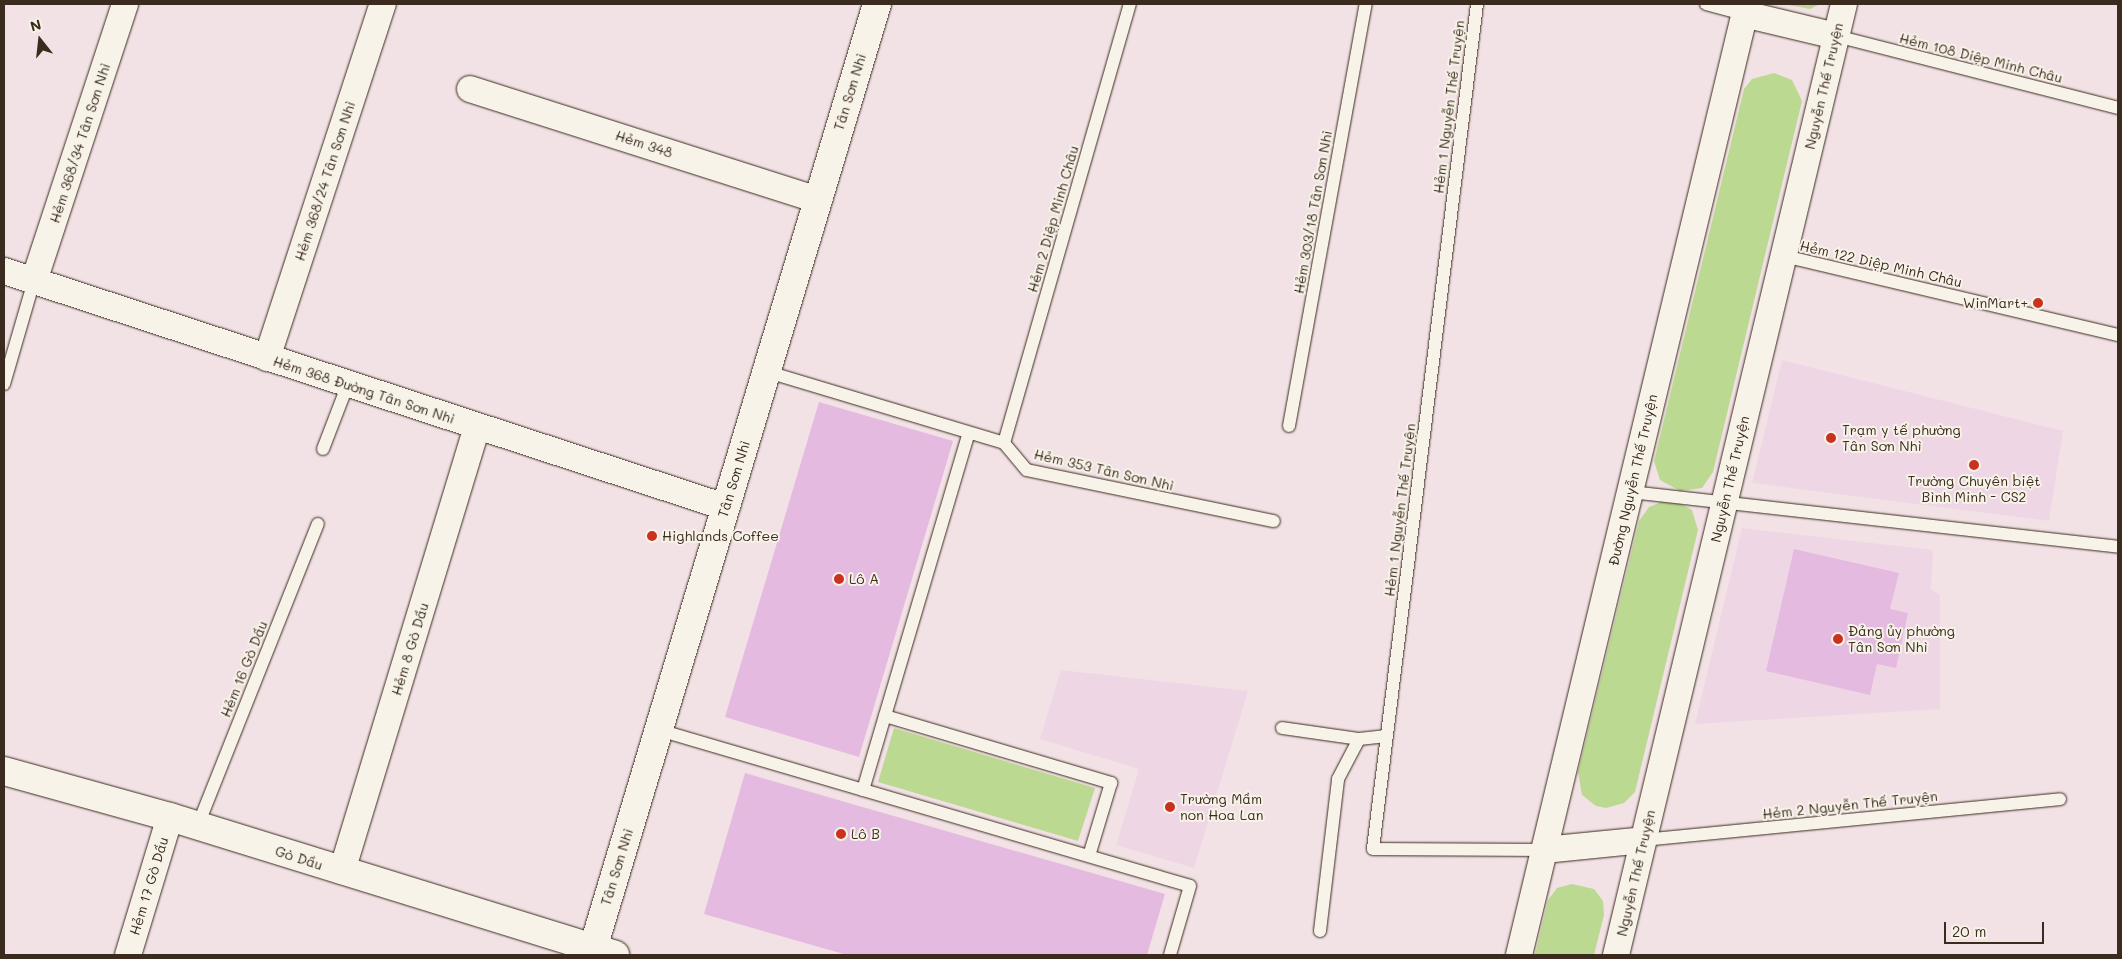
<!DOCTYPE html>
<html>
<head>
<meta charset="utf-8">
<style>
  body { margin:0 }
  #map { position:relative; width:2122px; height:959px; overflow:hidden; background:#f2e2e6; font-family:Mali,sans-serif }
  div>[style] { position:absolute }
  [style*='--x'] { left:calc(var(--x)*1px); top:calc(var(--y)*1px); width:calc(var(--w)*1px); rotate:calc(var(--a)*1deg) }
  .built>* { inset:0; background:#eed6e4 }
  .green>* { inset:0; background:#bcd991 }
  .building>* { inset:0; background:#e5bae0 }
  .roads { filter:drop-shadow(0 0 1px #3b2a1e) drop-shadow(0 0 1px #3b2a1e) }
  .lane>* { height:12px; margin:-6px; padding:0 6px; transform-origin:6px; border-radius:6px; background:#f7f3e8 }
  .street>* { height:26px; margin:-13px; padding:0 13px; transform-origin:13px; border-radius:13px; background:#f7f3e8 }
  .secondary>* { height:28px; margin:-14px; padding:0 14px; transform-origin:14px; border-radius:14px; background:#f7f3e8 }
  .dots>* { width:14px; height:14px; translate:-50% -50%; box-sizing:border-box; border:2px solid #f7f3e8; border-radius:50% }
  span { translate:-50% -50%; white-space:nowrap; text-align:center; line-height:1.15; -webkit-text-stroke:4px #f7f3e8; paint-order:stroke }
  .street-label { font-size:14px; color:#3b2a1e }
  .poi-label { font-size:14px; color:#3b2a1e }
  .right { translate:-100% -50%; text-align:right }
  .left { translate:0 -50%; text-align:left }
  .frame { position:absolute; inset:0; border:5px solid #3b2a1e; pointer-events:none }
  .north { position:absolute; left:15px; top:15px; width:50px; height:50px; -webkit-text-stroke:4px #f7f3e8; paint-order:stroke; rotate:344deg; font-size:14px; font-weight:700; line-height:20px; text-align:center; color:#3b2a1e }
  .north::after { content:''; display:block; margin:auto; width:18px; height:22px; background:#3b2a1e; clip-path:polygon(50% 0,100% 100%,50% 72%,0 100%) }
  .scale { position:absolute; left:1944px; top:922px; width:100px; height:22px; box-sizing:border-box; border:2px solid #3b2a1e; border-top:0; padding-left:6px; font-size:15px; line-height:18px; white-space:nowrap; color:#3b2a1e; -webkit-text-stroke:4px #f7f3e8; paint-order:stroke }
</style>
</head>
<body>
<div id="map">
  <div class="built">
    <i style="clip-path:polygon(1782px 360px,2063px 431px,2049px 521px,1752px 483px)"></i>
    <i style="clip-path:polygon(1742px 528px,1933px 550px,1931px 589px,1940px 595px,1940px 709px,1695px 724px)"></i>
    <i style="clip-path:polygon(1061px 670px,1248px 691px,1194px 868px,1116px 845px,1139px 769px,1040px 739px)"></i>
  </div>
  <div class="green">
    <i style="clip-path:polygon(1783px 4px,1820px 4px,1810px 9px)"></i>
    <i style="clip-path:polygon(1774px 73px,1792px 80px,1802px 101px,1713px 472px,1702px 488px,1680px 491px,1660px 480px,1654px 461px,1744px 89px,1752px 79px)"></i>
    <i style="clip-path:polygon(1666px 500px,1676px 501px,1692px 510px,1698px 530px,1635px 792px,1624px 803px,1606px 808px,1596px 806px,1582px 795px,1578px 772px,1639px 521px,1649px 507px)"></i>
    <i style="clip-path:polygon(894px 728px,1095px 788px,1078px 841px,878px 782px)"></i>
    <i style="clip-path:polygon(1572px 884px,1594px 889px,1603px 901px,1604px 915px,1594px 955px,1535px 955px,1548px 900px,1557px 888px)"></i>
  </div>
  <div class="building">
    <i style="clip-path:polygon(819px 402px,953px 441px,859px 757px,725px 717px)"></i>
    <i style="clip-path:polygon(1794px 549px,1899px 573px,1890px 609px,1908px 613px,1896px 668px,1877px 664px,1870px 695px,1766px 671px)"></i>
    <i style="clip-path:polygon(745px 773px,1165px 894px,1147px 955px,847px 955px,704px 914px)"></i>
  </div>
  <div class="roads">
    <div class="lane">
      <i style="--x:1477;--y:4;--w:851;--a:97.02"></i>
      <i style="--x:1373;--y:849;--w:171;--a:0.3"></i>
      <i style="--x:1706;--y:4;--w:39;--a:15"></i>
      <i style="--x:1836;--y:36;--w:291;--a:14.3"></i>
      <i style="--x:1784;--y:256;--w:343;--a:13.3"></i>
      <i style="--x:768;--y:372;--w:246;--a:16.7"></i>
      <i style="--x:1004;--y:443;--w:35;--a:50"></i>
      <i style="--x:1027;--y:470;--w:252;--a:11.7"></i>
      <i style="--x:4;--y:384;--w:107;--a:-73.8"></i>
      <i style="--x:1289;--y:426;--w:429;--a:-79.7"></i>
      <i style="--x:1004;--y:443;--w:457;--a:-74"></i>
      <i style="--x:323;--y:449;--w:70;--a:-69"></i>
      <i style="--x:1630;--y:492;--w:491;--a:6.4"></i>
      <i style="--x:885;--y:716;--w:236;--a:16.5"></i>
      <i style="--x:1111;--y:783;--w:76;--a:106.8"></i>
      <i style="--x:1282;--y:728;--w:78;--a:8.1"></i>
      <i style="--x:659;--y:730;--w:553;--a:16.37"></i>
      <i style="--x:1190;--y:886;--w:72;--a:106.2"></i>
      <i style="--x:863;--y:790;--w:372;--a:-73.5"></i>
      <i style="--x:198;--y:825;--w:324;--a:-68.3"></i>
      <i style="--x:1644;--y:840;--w:418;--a:-5.6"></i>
      <i style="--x:1320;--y:931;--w:153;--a:-83.2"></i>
      <i style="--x:1338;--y:779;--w:45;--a:-62.3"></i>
      <i style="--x:1359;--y:739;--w:28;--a:-6"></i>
    </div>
    <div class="street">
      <i style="--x:1744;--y:14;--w:95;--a:13.4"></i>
      <i style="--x:470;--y:89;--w:365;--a:17.7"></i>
      <i style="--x:4;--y:271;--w:759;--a:18.12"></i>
      <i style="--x:34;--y:281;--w:292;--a:-71.8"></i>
      <i style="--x:267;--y:358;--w:373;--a:-71.9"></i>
      <i style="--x:1544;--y:850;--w:100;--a:-5.7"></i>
      <i style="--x:342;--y:871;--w:464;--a:-73.1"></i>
      <i style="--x:128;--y:955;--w:144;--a:-73.1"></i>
      <i style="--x:1519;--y:955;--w:978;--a:-76.52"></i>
      <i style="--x:1616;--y:955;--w:978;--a:-76.52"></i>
    </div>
    <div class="secondary">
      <i style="--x:4;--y:771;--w:172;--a:15.5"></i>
      <i style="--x:170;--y:817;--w:466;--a:17.2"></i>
      <i style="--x:591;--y:955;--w:993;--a:-73.26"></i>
    </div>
  </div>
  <div class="dots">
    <i style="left:2038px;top:303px;background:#c8321e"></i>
    <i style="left:1831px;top:438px;background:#c8321e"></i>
    <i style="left:1974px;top:465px;background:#c8321e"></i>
    <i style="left:652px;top:536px;background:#c8321e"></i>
    <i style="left:839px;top:579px;background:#c8321e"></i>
    <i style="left:1838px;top:639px;background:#c8321e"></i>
    <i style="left:1170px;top:807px;background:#c8321e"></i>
    <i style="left:841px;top:834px;background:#c8321e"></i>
  </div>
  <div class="street-label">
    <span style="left:1981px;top:58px;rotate:14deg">Hẻm 108 Diệp Minh Châu</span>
    <span style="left:1824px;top:86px;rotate:-77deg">Nguyễn Thế Truyện</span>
    <span style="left:850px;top:92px;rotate:-73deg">Tân Sơn Nhì</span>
    <span style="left:1449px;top:107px;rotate:-83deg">Hẻm 1 Nguyễn Thế Truyện</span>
    <span style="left:80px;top:143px;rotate:-72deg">Hẻm 368/34 Tân Sơn Nhì</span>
    <span style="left:644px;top:144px;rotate:18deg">Hẻm 348</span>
    <span style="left:325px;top:181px;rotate:-72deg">Hẻm 368/24 Tân Sơn Nhì</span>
    <span style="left:1313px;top:212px;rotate:-80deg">Hẻm 303/18 Tân Sơn Nhì</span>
    <span style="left:1053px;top:219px;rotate:-74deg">Hẻm 2 Diệp Minh Châu</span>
    <span style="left:1881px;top:264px;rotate:13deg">Hẻm 122 Diệp Minh Châu</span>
    <span style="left:364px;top:390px;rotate:18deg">Hẻm 368 Đường Tân Sơn Nhì</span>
    <span style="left:1104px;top:470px;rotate:13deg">Hẻm 353 Tân Sơn Nhì</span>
    <span style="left:734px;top:479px;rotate:-73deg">Tân Sơn Nhì</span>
    <span style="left:1730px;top:479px;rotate:-77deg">Nguyễn Thế Truyện</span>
    <span style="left:1633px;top:480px;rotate:-77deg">Đường Nguyễn Thế Truyện</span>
    <span style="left:1400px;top:510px;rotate:-83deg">Hẻm 1 Nguyễn Thế Truyện</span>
    <span style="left:410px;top:649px;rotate:-73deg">Hẻm 8 Gò Dầu</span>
    <span style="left:244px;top:669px;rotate:-68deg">Hẻm 16 Gò Dầu</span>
    <span style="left:1850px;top:805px;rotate:-6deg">Hẻm 2 Nguyễn Thế Truyện</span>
    <span style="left:299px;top:858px;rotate:18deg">Gò Dầu</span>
    <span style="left:617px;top:867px;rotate:-73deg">Tân Sơn Nhì</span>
    <span style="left:1636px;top:873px;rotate:-77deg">Nguyễn Thế Truyện</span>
    <span style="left:149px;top:886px;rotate:-73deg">Hẻm 17 Gò Dầu</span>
  </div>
  <div class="poi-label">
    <span class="right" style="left:2028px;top:303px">WinMart+</span>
    <span class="left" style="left:1842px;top:438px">Trạm y tế phường<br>Tân Sơn Nhì</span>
    <span style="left:1974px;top:489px">Trường Chuyên biệt<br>Bình Minh - CS2</span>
    <span class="left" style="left:662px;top:536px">Highlands Coffee</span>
    <span class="left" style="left:849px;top:579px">Lô A</span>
    <span class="left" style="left:1848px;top:639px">Đảng ủy phường<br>Tân Sơn Nhì</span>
    <span class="left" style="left:1180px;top:807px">Trường Mầm<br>non Hoa Lan</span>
    <span class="left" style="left:851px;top:834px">Lô B</span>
  </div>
  <div class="frame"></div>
  <div class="north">N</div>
  <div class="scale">20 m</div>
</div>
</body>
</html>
